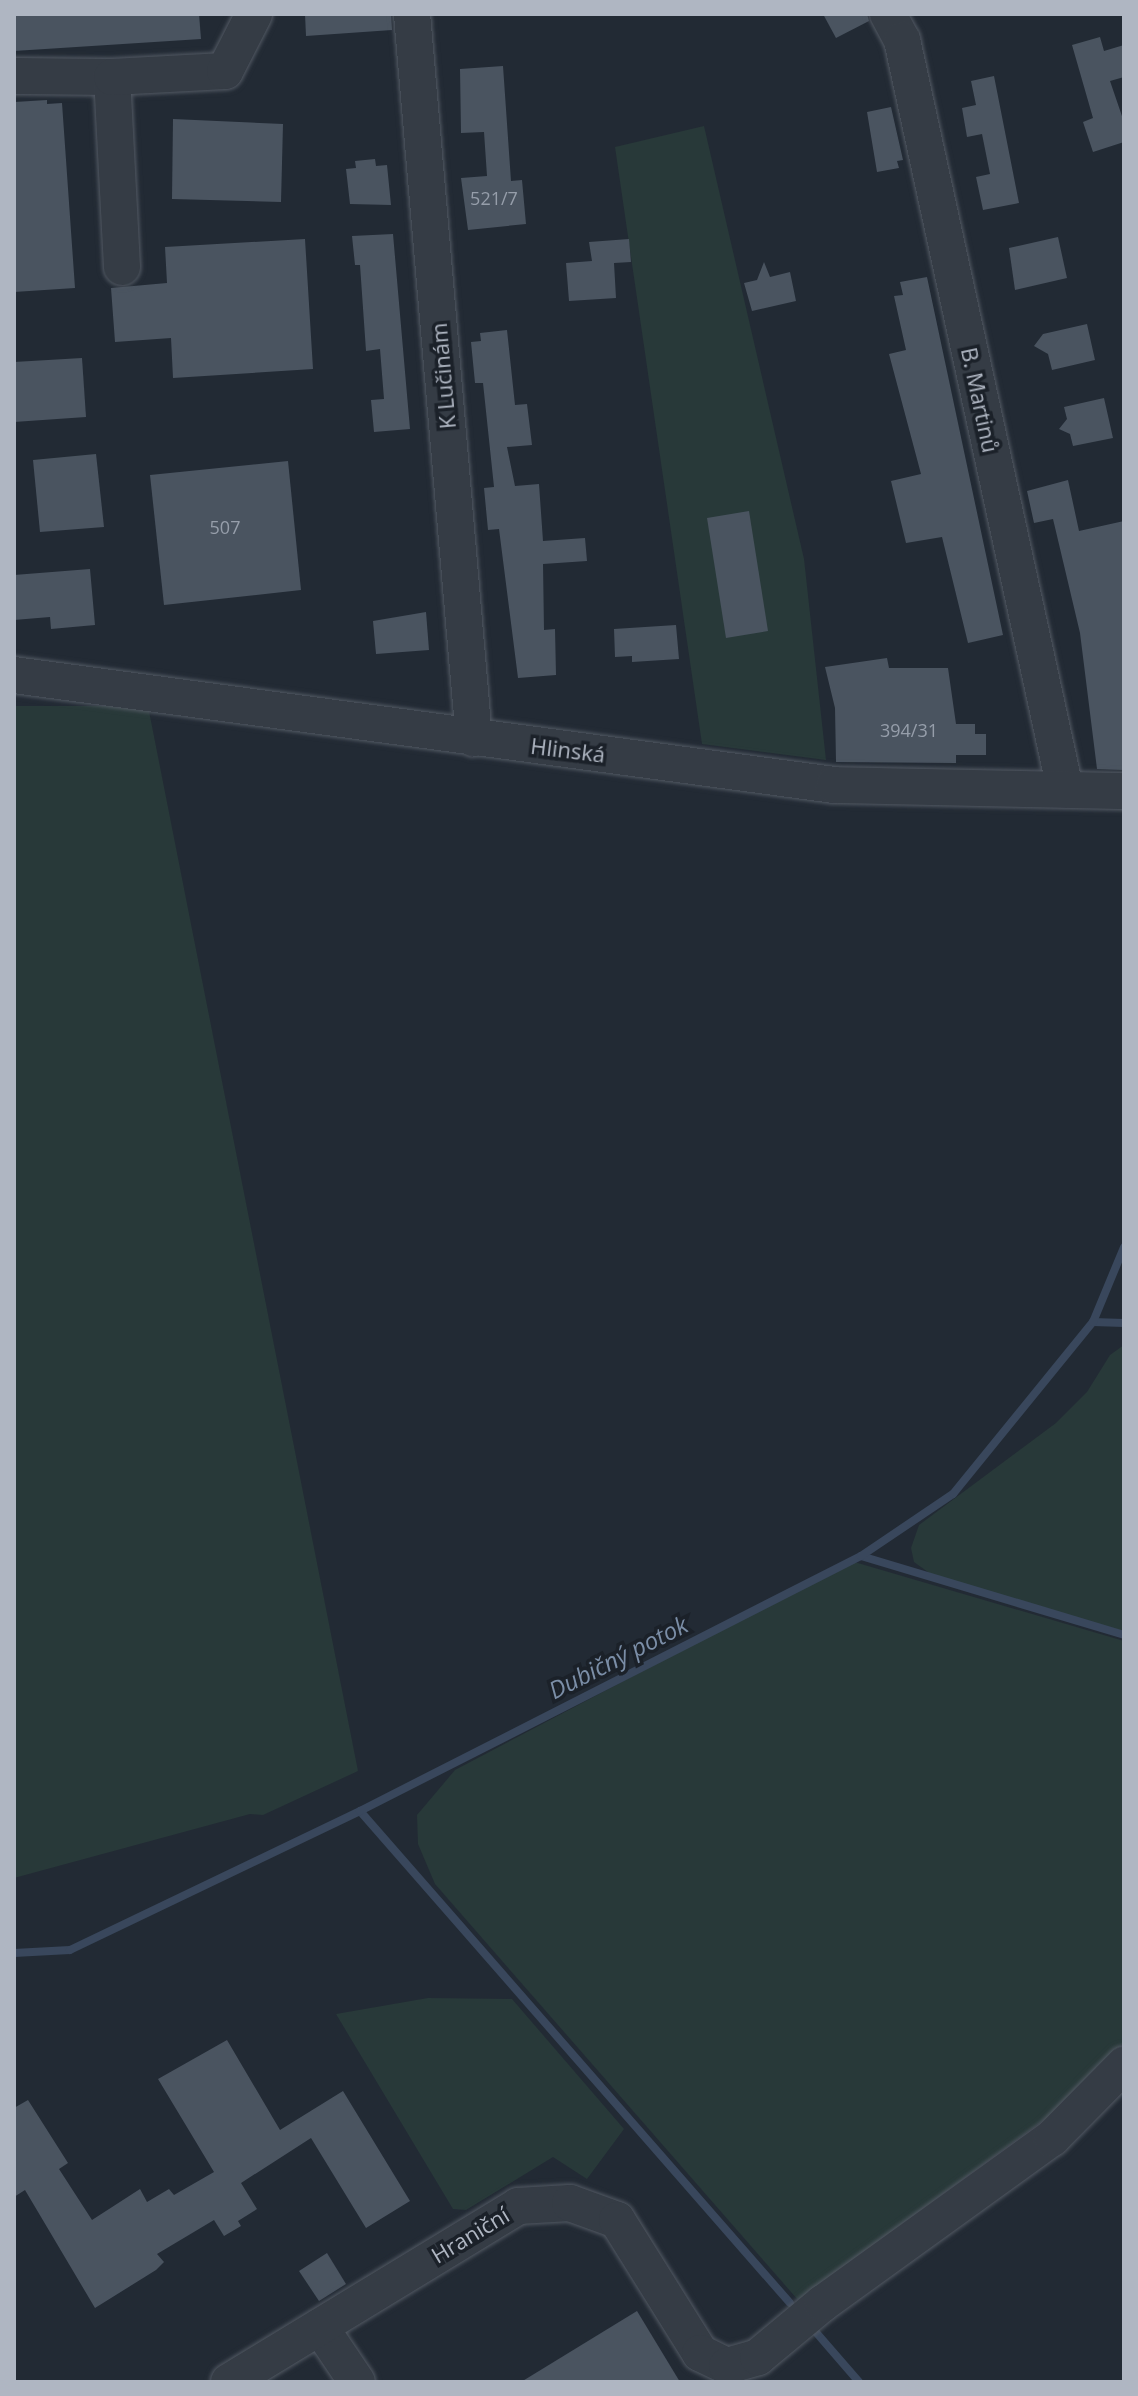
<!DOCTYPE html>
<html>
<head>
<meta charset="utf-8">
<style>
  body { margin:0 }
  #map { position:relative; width:1138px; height:2396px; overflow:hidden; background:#222a34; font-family:"Open Sans",sans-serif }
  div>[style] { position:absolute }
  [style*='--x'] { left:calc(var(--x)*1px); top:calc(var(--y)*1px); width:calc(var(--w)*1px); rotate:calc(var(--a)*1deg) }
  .green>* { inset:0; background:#283939 }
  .stream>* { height:8px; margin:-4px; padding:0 4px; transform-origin:4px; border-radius:4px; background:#39475c }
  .building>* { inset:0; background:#4a5460 }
  .roads { filter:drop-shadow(0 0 2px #525963) drop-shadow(0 0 2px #525963) }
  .minor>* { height:36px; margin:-18px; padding:0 18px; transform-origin:18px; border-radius:18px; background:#353c45 }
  span { translate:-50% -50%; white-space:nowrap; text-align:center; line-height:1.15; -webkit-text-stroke:7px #1b2129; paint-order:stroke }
  .number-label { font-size:18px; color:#969eaa }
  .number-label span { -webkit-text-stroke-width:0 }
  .street-label { font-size:22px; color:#afb6c2 }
  .water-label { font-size:24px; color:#7b8ea7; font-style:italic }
  .frame { position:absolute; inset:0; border:16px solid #afb6c2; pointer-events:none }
</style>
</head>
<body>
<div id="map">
  <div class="green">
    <i style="clip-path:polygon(704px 126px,804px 559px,826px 760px,702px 744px,615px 147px)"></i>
    <i style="clip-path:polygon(14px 706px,148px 706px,358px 1771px,263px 1815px,250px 1814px,14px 1878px)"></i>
    <i style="clip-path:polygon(1124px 1345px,1124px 1633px,935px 1577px,914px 1562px,911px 1548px,919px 1525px,1056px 1423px,1087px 1392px,1110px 1355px)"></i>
    <i style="clip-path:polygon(851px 1561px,1124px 1641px,1124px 2042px,1060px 2108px,798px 2300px,435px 1884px,418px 1844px,417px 1815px,455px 1770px)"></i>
    <i style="clip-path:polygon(428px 1998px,512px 1999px,624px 2129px,587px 2179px,553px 2157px,466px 2210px,453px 2209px,336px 2014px)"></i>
  </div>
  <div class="stream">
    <i style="--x:1093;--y:1322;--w:31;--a:2"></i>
    <i style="--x:861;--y:1556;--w:275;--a:16.7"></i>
    <i style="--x:360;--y:1811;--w:653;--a:48.85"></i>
    <i style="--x:14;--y:1953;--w:56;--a:-3.1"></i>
    <i style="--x:70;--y:1950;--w:322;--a:-25.6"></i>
    <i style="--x:360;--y:1811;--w:562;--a:-26.98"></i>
    <i style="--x:861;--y:1556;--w:111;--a:-34"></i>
    <i style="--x:953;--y:1494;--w:222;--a:-50.9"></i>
    <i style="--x:1093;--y:1322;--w:81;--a:-67.5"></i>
    <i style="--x:814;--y:2330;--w:69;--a:49.1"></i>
  </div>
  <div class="building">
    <i style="clip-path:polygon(14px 14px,199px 14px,201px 39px,14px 51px)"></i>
    <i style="clip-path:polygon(305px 14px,391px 14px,392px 30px,306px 36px)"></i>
    <i style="clip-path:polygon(823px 14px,867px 14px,869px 21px,836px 38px)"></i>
    <i style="clip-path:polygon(1100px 37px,1104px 51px,1124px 45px,1124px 77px,1110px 81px,1124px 122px,1124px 142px,1093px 152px,1083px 122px,1093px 118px,1072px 45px)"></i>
    <i style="clip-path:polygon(503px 66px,511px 181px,522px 180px,526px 224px,468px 230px,461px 178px,487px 176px,484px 132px,461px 133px,460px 69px)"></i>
    <i style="clip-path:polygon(994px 76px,1019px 203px,983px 210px,976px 177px,990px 174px,982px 134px,967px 137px,962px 108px,976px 105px,971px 81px)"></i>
    <i style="clip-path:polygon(47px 100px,47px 104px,62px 103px,75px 288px,14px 292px,14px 102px)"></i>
    <i style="clip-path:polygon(891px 107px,903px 160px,897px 161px,899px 168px,877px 172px,867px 112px)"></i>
    <i style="clip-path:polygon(173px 119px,283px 124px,281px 202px,172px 199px)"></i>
    <i style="clip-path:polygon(375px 159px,376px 166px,387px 165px,391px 205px,350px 204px,346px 169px,356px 168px,355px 161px)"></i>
    <i style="clip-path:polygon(393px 234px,410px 429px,374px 432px,371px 400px,384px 399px,380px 349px,366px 351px,360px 265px,355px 265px,352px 236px)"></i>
    <i style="clip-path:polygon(1058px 237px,1067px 278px,1015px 290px,1009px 248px)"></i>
    <i style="clip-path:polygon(305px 239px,313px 369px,173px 378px,171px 338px,115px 342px,111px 288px,167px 283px,165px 247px)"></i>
    <i style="clip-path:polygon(629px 239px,631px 262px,614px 263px,616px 298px,569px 301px,566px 263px,592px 261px,589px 242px)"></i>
    <i style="clip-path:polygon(764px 262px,770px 277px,790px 272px,796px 301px,752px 311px,744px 283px,757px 280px)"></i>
    <i style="clip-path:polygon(927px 277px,1003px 635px,968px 643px,942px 537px,906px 543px,891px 481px,921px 474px,889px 354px,906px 350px,894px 296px,903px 295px,900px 282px)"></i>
    <i style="clip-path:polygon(1087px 324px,1095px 360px,1052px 370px,1048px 354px,1034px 346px,1043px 334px)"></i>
    <i style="clip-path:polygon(507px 330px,515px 405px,527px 404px,532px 445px,507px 447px,515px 486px,539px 484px,543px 541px,585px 538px,587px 561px,543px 564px,544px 630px,555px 629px,556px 675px,518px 678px,499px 529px,488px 530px,484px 488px,494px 487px,483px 383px,475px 383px,471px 342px,481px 341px,480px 333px)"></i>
    <i style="clip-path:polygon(82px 358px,86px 417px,14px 422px,14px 362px)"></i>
    <i style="clip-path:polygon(1104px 398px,1113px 438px,1073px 446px,1070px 434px,1059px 429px,1067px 419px,1064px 407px)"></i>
    <i style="clip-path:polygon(96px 454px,104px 527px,40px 532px,33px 460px)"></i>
    <i style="clip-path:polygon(288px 461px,301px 590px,164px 605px,150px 475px)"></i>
    <i style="clip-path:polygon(1068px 480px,1079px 531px,1124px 521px,1124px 770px,1097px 769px,1080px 633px,1053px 519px,1034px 523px,1027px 491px)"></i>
    <i style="clip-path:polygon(749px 511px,768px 631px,726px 638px,707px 518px)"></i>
    <i style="clip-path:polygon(90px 569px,95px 625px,51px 629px,50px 617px,14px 620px,14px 575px)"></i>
    <i style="clip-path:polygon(426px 612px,429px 650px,376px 654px,373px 621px)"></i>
    <i style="clip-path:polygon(676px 625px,679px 659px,632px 662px,632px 656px,615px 657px,614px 629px)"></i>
    <i style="clip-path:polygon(887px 658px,889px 668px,948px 668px,956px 724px,975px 724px,975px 734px,986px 734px,986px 755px,956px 755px,956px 763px,836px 762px,835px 708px,825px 667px)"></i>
    <i style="clip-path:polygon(227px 2040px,280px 2130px,343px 2091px,410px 2201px,366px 2228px,311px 2138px,241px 2183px,257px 2209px,238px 2221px,241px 2226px,224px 2236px,214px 2220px,157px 2254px,164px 2262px,156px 2270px,95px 2308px,25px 2190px,14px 2197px,14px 2108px,28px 2100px,68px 2163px,59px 2169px,92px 2220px,140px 2189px,147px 2202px,169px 2189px,174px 2195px,214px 2172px,158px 2079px)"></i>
    <i style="clip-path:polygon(327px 2253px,346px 2284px,319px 2301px,299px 2271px)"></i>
    <i style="clip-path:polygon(637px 2311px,680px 2382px,521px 2382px)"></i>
  </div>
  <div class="roads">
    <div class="minor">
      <i style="--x:412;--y:14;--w:727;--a:85.11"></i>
      <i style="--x:888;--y:14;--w:30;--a:62"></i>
      <i style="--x:902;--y:40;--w:767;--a:77.72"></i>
      <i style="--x:14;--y:76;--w:98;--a:0.6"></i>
      <i style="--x:122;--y:267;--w:190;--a:-93"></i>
      <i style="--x:112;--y:77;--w:113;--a:-3"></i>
      <i style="--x:225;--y:71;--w:64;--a:-63"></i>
      <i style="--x:14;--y:675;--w:827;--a:7.64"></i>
      <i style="--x:834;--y:785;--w:290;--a:1.2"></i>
      <i style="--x:320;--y:2327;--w:66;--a:56.1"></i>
      <i style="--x:229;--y:2382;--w:338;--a:-31.3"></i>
      <i style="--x:518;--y:2206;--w:52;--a:-3.3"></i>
      <i style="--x:570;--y:2203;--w:50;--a:19.9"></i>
      <i style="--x:617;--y:2220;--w:157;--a:58"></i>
      <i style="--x:700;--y:2353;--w:30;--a:26"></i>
      <i style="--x:727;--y:2366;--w:32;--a:-16"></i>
      <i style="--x:758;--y:2357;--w:85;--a:-39.7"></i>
      <i style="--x:823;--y:2303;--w:282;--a:-35.8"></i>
      <i style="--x:1052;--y:2138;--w:103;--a:-45.4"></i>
    </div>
  </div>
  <div class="number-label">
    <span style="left:494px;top:198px">521/7</span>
    <span style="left:225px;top:527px">507</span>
    <span style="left:909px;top:730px">394/31</span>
  </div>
  <div class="street-label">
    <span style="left:443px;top:376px;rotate:-95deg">K Lučinám</span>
    <span style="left:980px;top:400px;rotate:78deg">B. Martinů</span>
    <span style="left:568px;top:750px;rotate:7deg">Hlinská</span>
    <span style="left:470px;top:2235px;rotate:-31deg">Hraniční</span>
  </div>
  <div class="water-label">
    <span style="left:618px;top:1657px;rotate:-27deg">Dubičný potok</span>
  </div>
  <div class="frame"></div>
</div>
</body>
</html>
